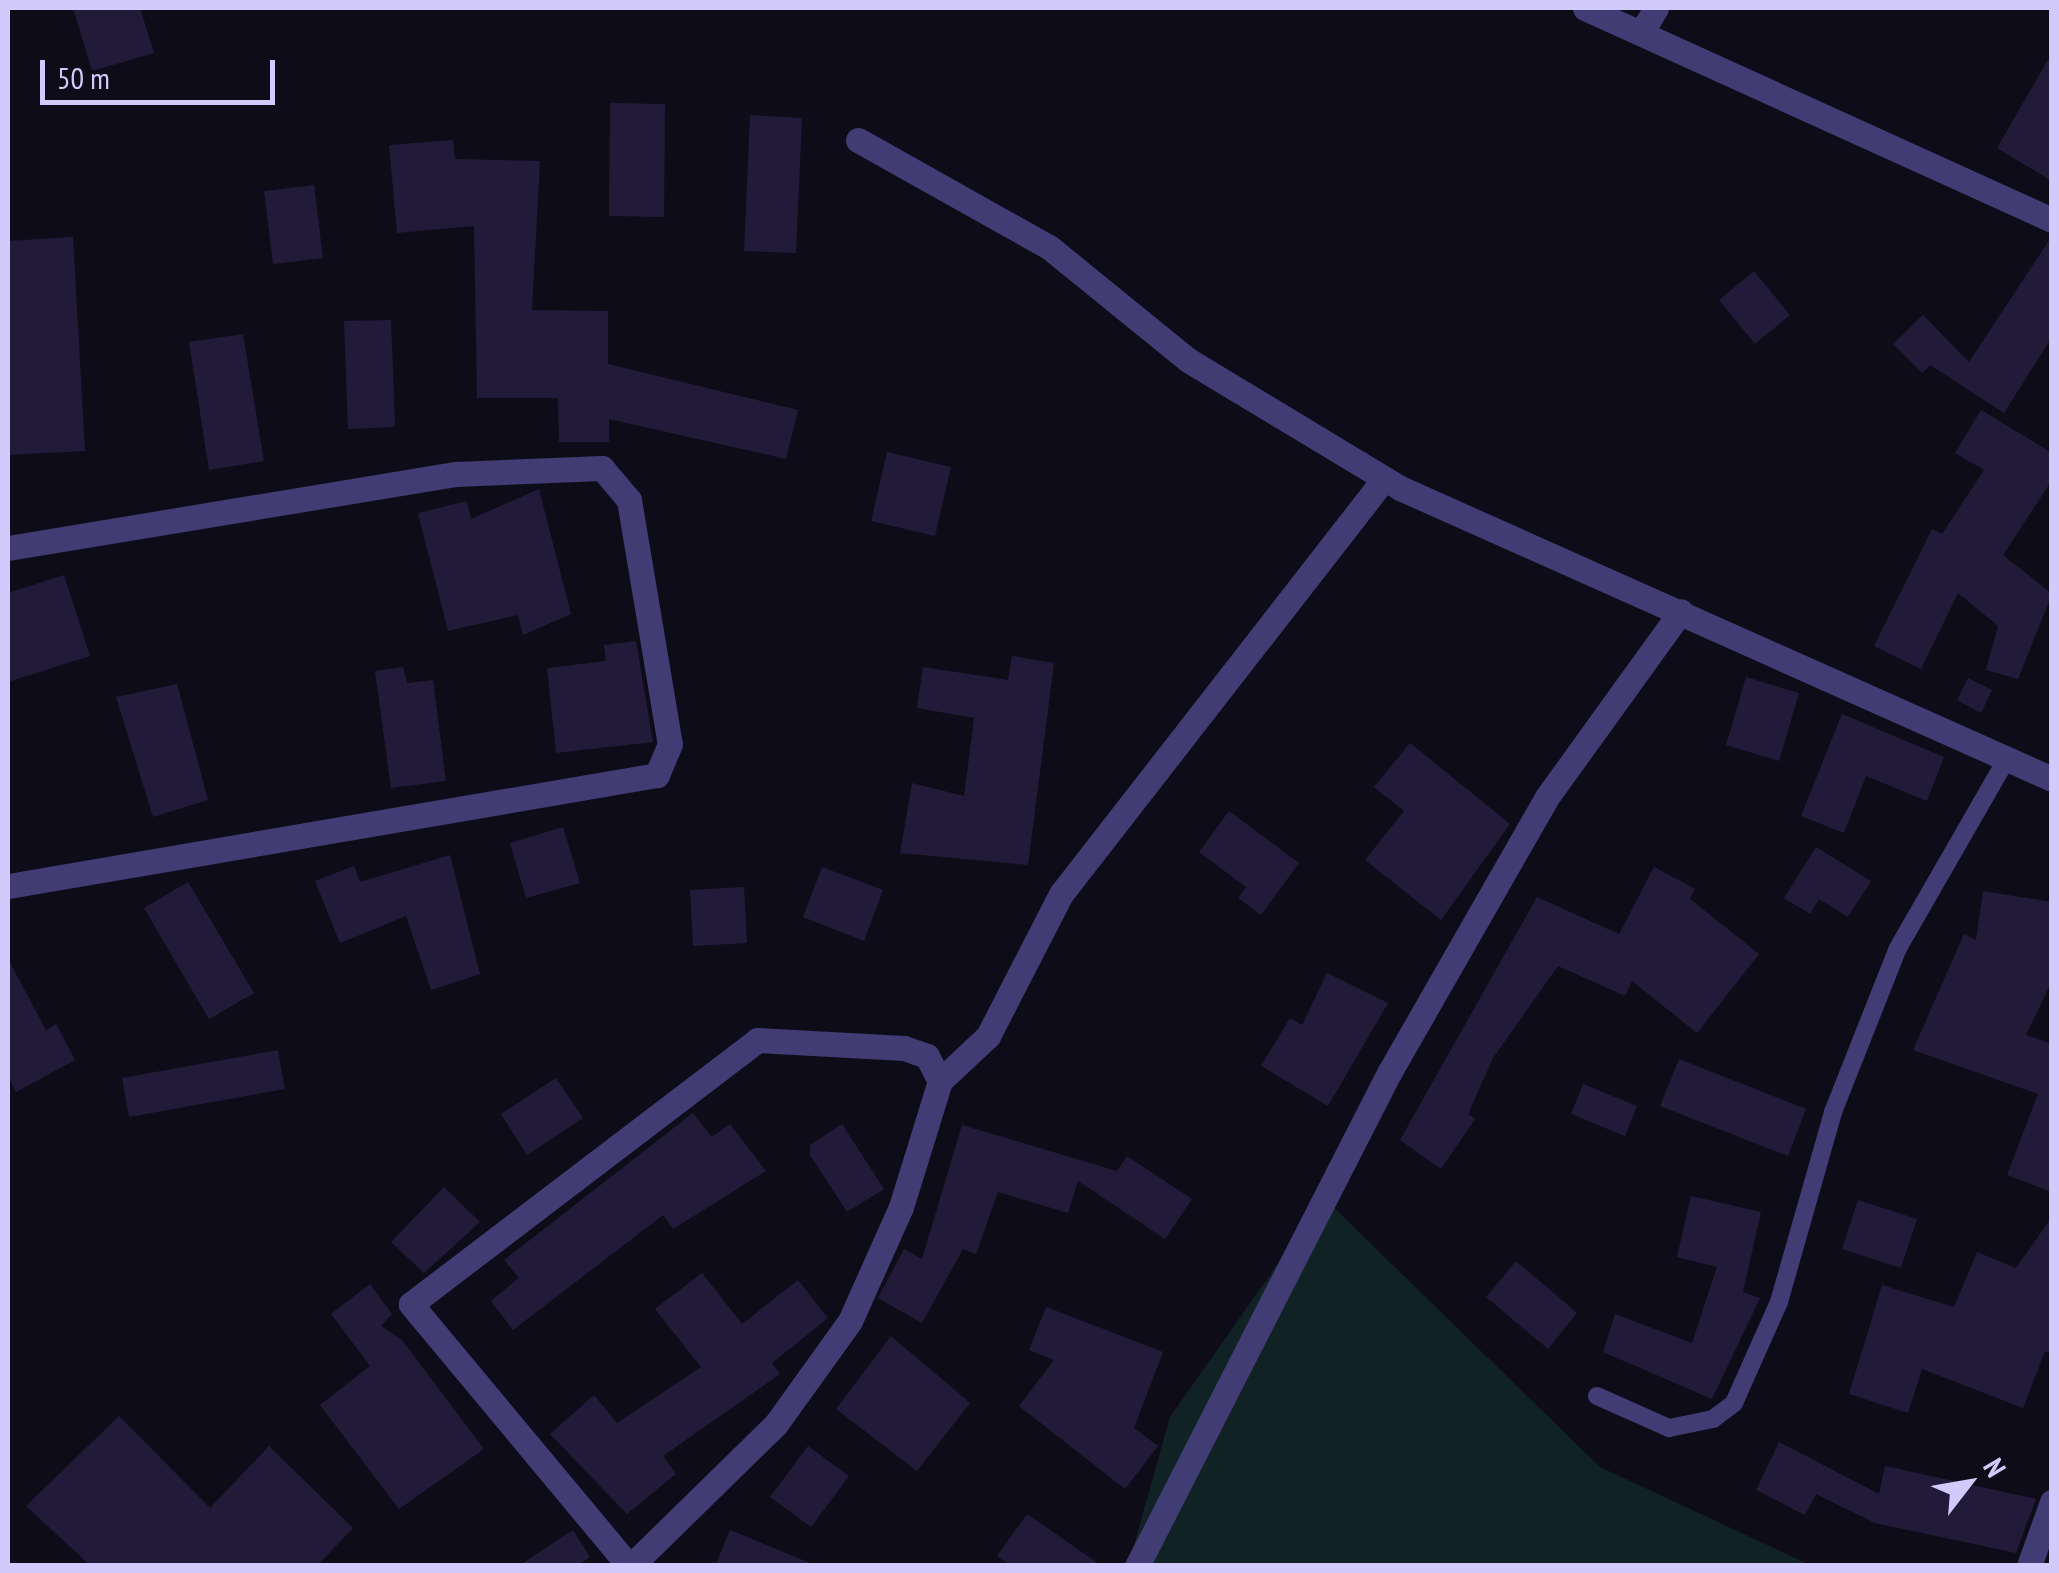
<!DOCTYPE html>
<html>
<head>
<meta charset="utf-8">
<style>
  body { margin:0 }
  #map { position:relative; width:2059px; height:1573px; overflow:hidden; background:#0f0c1a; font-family:"PT Sans Narrow",sans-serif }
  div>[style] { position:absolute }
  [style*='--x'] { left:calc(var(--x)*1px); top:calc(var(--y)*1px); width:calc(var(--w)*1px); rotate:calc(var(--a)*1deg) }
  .green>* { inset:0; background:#102223 }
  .building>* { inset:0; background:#221a39 }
  .service>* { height:18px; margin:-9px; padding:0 9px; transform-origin:9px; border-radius:9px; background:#413c74 }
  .minor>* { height:25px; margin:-12.5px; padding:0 12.5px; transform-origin:12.5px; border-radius:12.5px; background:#413c74 }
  span { translate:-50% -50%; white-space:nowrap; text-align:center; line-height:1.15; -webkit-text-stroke:8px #0f0c1a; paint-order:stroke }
  .frame { position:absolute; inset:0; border:10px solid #d2cafa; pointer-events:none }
  .north { position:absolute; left:1919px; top:1433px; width:100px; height:100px; -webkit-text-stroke:8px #0f0c1a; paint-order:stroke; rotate:59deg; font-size:28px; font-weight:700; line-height:40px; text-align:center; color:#d2cafa }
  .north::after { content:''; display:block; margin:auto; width:35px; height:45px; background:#d2cafa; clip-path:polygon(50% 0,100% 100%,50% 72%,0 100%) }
  .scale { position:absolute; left:40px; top:60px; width:235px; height:45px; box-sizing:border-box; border:5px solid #d2cafa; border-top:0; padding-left:12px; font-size:30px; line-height:35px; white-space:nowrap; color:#d2cafa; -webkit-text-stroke:8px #0f0c1a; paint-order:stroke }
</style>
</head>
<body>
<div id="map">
  <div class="green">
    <i style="clip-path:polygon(1324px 1198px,1600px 1467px,1810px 1565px,1128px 1566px,1170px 1417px)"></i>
  </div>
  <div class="building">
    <i style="clip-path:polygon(73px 8px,140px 8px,154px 53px,92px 71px)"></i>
    <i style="clip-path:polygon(2052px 53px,2052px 181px,1997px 148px)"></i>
    <i style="clip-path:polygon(610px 103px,665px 104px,664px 217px,609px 216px)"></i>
    <i style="clip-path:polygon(750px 115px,802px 118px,796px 253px,744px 251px)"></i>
    <i style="clip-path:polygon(453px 140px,455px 159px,540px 161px,532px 310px,608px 311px,608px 364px,798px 410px,786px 459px,609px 419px,609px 442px,559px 442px,558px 398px,477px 398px,474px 226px,397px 233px,389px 145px)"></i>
    <i style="clip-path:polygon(314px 185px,323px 258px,273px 264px,264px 191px)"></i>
    <i style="clip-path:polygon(2052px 236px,2052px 337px,2004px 413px,1930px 365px,1922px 373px,1893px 344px,1923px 315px,1969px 362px)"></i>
    <i style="clip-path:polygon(73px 237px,85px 451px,8px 455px,8px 241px)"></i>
    <i style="clip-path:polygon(1754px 271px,1790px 315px,1755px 344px,1719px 300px)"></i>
    <i style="clip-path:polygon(391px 320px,395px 427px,348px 429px,344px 321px)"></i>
    <i style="clip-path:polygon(243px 334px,264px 461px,209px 470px,189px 342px)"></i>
    <i style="clip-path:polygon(1981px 410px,2052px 453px,2052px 480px,2003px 555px,2052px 594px,2018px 679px,1986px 670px,1998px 626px,1958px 593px,1921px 669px,1874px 646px,1932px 529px,1942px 534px,1984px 470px,1955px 453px)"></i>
    <i style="clip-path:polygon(887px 452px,951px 467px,935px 536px,871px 521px)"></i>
    <i style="clip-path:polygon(539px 489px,571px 614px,523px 635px,518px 615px,448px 631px,418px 513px,467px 501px,471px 519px)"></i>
    <i style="clip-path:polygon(64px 575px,90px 656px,8px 682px,8px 593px)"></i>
    <i style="clip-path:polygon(636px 641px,653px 742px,556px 753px,547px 668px,606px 661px,604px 645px)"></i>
    <i style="clip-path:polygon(1012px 656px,1054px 663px,1028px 865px,900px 853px,912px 783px,964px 796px,974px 718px,917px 708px,923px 667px,1008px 680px)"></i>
    <i style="clip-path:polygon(403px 667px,407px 683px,433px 680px,446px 781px,391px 788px,375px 671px)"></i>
    <i style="clip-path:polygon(1746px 677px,1799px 693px,1779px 761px,1726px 745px)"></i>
    <i style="clip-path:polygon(1968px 678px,1992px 690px,1981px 713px,1957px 700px)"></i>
    <i style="clip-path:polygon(177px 684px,208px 800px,153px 817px,116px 697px)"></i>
    <i style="clip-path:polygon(1842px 714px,1944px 757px,1927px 801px,1866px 776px,1844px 833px,1801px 816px)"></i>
    <i style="clip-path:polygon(1410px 743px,1510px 824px,1441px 920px,1365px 860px,1404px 811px,1374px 787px)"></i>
    <i style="clip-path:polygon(1229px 811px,1299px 863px,1261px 915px,1238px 898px,1246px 887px,1199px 852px)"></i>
    <i style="clip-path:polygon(563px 827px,580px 883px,526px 898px,510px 843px)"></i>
    <i style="clip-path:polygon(1816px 847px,1871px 881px,1848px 917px,1819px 899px,1810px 914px,1784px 898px)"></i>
    <i style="clip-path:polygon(450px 855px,480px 974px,431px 990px,406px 916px,340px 943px,315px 881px,354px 866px,360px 882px)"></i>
    <i style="clip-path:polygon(822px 867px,883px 890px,864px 941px,803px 917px)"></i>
    <i style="clip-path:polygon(1654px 867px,1695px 889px,1690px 899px,1759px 954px,1697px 1033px,1632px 981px,1625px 996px,1558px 966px,1493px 1058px,1468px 1114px,1475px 1119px,1441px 1169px,1400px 1140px,1537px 897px,1619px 934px)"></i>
    <i style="clip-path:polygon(188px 882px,254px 993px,209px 1019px,144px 908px)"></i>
    <i style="clip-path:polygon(744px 887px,747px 943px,693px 946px,690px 890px)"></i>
    <i style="clip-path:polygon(1983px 891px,2052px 902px,2052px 981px,2026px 1035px,2052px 1044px,2052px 1192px,2007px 1175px,2038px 1094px,1913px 1050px,1964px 934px,1976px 940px)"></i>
    <i style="clip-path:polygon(8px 959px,46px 1030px,56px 1024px,75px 1060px,16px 1092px,8px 1076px)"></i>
    <i style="clip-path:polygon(1327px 973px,1388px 1003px,1328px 1106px,1261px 1066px,1290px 1018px,1302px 1025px)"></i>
    <i style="clip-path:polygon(278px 1050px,285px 1089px,129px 1117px,122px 1078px)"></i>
    <i style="clip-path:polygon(1679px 1059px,1806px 1109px,1788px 1156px,1660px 1106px)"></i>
    <i style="clip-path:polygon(556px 1078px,583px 1118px,527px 1155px,501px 1114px)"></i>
    <i style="clip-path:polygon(1583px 1084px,1637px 1106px,1625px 1136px,1571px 1114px)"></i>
    <i style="clip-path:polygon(693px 1113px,712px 1137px,730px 1124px,766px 1171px,673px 1229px,663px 1215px,513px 1330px,491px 1301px,519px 1278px,504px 1260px)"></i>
    <i style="clip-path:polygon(842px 1124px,884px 1189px,847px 1212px,810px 1155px,810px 1145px)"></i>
    <i style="clip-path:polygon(962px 1125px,1117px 1171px,1127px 1156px,1192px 1199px,1165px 1239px,1078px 1181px,1068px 1213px,998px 1192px,976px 1254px,963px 1249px,922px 1323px,878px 1298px,904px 1249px,922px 1259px)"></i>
    <i style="clip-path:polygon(444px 1187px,480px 1222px,424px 1273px,391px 1242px)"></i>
    <i style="clip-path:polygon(1691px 1196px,1761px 1212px,1743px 1292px,1760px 1298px,1712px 1399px,1603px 1352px,1615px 1314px,1692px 1343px,1717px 1267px,1677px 1257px)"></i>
    <i style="clip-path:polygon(1858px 1200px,1917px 1219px,1901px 1268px,1842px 1249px)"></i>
    <i style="clip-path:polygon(2052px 1217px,2052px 1354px,2045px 1351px,2023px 1408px,1922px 1369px,1908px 1413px,1849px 1394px,1882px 1285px,1954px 1307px,1977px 1252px,2016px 1268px)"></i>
    <i style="clip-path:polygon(1516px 1261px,1577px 1313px,1548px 1349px,1486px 1297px)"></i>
    <i style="clip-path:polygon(702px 1273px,742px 1324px,798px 1280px,828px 1318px,772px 1363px,780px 1374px,663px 1456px,676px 1474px,627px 1514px,550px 1434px,594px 1395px,617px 1423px,701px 1367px,655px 1309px)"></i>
    <i style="clip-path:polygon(370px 1284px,392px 1314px,381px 1326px,402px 1340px,484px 1449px,399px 1509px,320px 1405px,370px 1366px,331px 1314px)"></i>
    <i style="clip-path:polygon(1046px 1307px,1163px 1352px,1134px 1428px,1158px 1446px,1125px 1489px,1019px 1406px,1054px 1360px,1029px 1350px)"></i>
    <i style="clip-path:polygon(891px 1336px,970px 1403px,917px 1471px,836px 1409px)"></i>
    <i style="clip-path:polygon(119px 1416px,210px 1508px,269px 1446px,353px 1528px,317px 1566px,91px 1566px,26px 1506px)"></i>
    <i style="clip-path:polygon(1779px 1442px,1879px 1494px,1885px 1466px,2036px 1499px,2016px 1553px,1875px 1523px,1816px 1494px,1805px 1515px,1756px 1490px)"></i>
    <i style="clip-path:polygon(808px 1446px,849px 1476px,811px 1527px,770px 1497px)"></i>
    <i style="clip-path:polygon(1027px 1514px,1102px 1566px,1011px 1566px,997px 1556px)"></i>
    <i style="clip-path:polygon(573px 1530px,590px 1557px,577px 1566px,518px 1566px)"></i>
    <i style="clip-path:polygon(730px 1530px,815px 1565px,815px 1566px,715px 1566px)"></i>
  </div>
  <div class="service">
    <i style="--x:1597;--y:1396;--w:79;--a:24"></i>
    <i style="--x:1669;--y:1428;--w:45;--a:-11.6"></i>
    <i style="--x:1713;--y:1419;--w:26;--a:-37"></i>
    <i style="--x:1734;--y:1403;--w:111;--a:-66"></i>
    <i style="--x:1779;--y:1302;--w:198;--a:-74.1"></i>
    <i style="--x:1833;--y:1112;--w:176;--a:-68.4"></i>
    <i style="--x:1898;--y:948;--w:215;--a:-60.1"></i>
  </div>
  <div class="minor">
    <i style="--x:1585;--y:8;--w:513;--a:24.42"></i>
    <i style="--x:1641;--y:33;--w:29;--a:-59"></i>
    <i style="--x:858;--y:140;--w:219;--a:29.3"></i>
    <i style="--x:1049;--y:247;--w:179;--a:39.1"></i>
    <i style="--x:1188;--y:360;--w:248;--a:31.1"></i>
    <i style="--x:1400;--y:488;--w:714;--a:24.05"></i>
    <i style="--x:8;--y:548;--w:454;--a:-9.4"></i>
    <i style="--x:456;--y:474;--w:146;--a:-2.4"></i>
    <i style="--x:602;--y:468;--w:42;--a:49.8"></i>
    <i style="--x:629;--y:500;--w:247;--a:80.5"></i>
    <i style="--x:670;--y:744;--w:34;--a:113"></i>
    <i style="--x:657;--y:775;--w:658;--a:170.29"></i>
    <i style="--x:2030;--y:1563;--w:65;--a:-70.2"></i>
    <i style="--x:629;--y:1566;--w:341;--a:-129.8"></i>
    <i style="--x:411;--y:1304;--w:435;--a:-37.3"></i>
    <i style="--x:757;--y:1040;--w:147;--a:3.1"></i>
    <i style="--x:904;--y:1048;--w:24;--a:19"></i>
    <i style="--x:927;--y:1056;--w:28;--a:63"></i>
    <i style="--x:940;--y:1081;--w:66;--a:-43.2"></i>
    <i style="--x:988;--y:1036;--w:160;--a:-62.8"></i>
    <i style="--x:1061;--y:894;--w:526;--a:-52.11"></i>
    <i style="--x:631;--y:1566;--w:203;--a:-44.4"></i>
    <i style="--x:776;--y:1424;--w:127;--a:-54.3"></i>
    <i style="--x:850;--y:1321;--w:125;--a:-65.9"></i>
    <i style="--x:901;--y:1207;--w:132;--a:-72.8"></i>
    <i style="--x:1137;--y:1566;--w:554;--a:-62.93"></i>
    <i style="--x:1389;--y:1073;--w:318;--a:-60.2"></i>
    <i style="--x:1547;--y:797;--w:229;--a:-54.2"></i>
  </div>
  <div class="frame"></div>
  <div class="north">N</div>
  <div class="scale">50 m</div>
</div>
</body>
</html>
